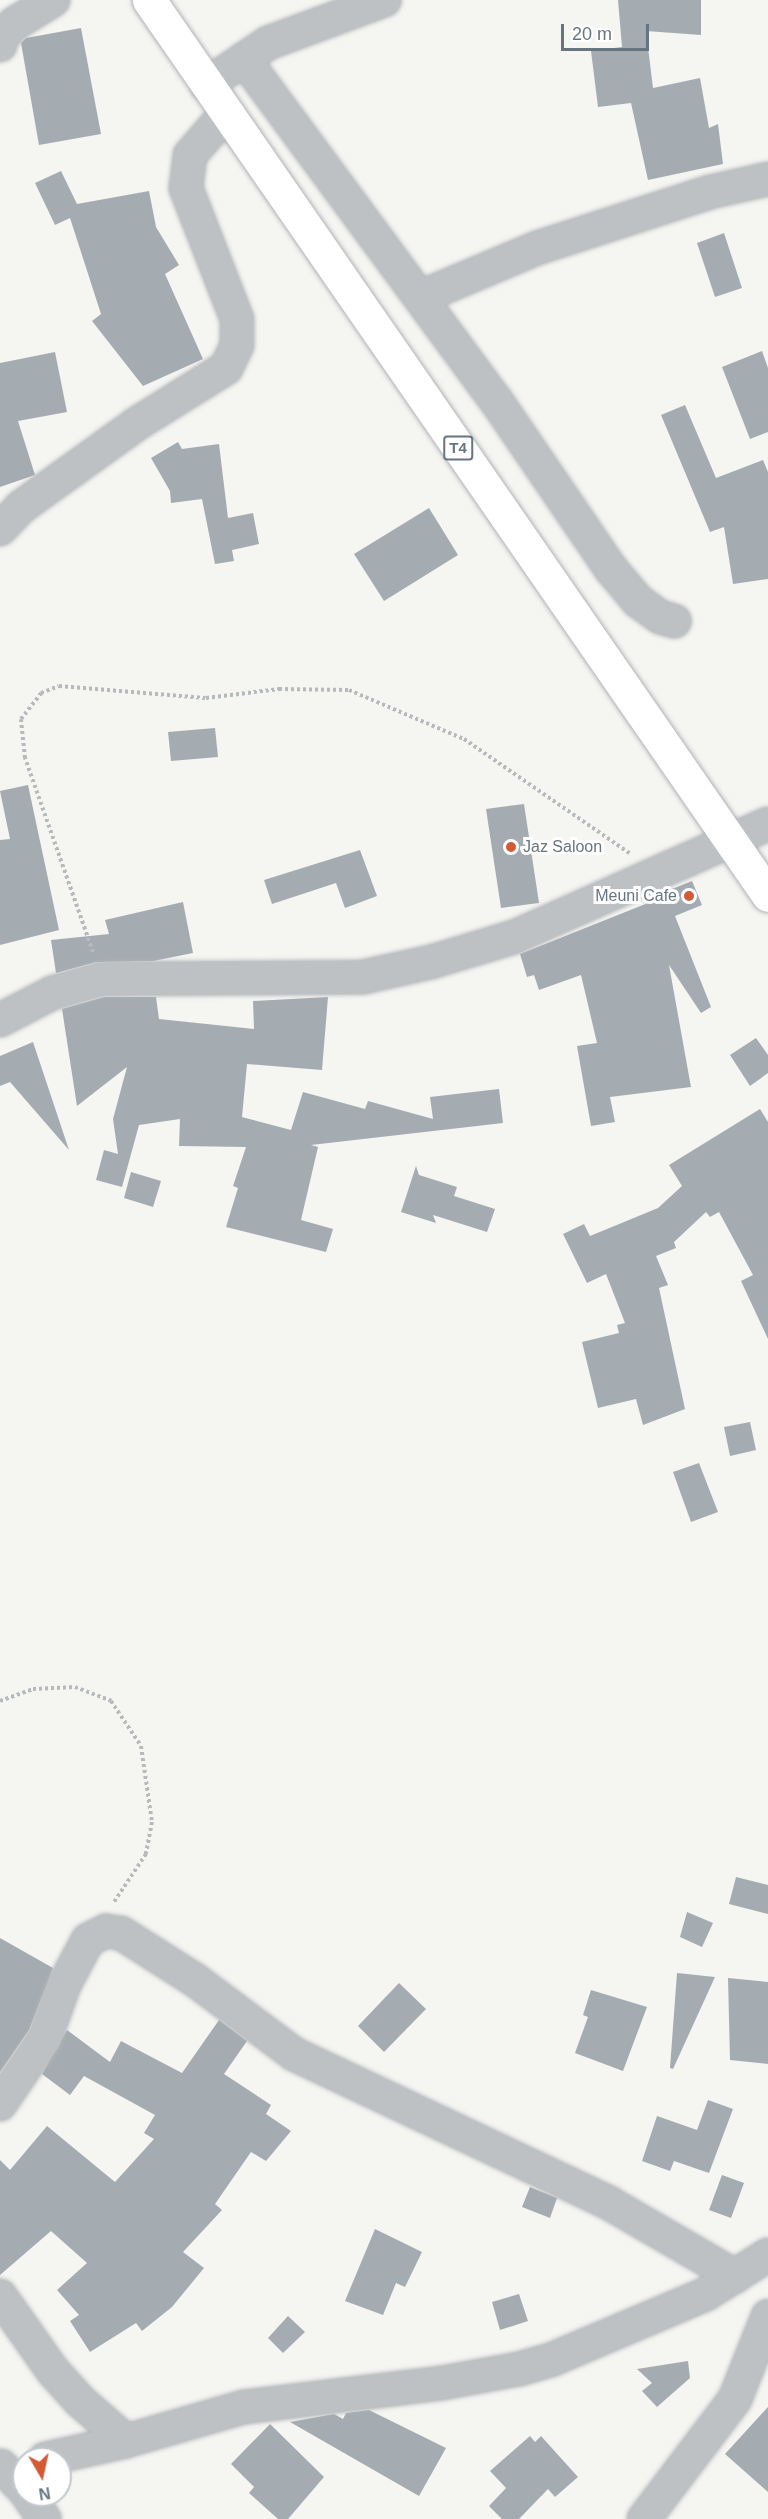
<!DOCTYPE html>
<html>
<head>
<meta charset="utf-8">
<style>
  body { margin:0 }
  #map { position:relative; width:768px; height:2519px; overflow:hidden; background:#f5f5f2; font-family:Helvetica,sans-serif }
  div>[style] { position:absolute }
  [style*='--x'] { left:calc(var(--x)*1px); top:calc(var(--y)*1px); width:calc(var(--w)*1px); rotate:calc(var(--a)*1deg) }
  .building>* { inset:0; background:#a5acb1 }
  .path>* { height:4px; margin-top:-2px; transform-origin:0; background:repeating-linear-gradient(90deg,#b7babc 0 3px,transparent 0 6px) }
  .roads { filter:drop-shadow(0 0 2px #b0b4b7) drop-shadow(0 0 2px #b0b4b7) }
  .minor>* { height:32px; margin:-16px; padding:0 16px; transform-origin:16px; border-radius:16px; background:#bdc1c4 }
  .highway>* { height:33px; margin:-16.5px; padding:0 16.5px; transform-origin:16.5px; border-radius:16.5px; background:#fff }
  .dots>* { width:16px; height:16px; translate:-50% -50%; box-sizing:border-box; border:3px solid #fff; border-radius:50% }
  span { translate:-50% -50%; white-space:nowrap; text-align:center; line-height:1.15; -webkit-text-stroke:6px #fff; paint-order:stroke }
  .shield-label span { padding:2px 4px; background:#fff; border:2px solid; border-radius:4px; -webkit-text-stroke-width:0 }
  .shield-label { font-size:15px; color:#677581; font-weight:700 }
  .poi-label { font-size:16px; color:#677581 }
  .left { translate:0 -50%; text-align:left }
  .right { translate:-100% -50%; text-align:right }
  .north { position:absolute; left:12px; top:2447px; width:60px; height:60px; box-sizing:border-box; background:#fff; border:2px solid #c2c8cd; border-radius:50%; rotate:171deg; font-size:16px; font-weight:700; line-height:24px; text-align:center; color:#677581 }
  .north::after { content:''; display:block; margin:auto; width:21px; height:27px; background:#d35a34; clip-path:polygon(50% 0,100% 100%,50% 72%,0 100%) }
  .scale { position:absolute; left:561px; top:24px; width:88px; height:27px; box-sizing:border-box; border:3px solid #677581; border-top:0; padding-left:8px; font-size:18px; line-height:21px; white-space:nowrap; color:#677581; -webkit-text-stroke:4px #fff; paint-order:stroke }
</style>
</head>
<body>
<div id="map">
  <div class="building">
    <i style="clip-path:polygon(618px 0,701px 0,701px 35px,646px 31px,653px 88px,700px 78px,709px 128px,718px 124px,723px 164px,648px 180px,631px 103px,598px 107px,591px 51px,622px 47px)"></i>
    <i style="clip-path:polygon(81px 28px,101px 134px,39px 145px,21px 43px,26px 38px)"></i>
    <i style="clip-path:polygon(61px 171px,77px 204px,149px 191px,156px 227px,179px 265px,165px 274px,203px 359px,143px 386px,92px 321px,101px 314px,70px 218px,55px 225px,35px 183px)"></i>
    <i style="clip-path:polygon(724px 233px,742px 288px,715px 297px,697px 243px)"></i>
    <i style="clip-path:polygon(762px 351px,768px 368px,768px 432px,750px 439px,722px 367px)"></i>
    <i style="clip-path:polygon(55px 352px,67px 412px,18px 421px,35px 475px,0 487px,0 363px)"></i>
    <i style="clip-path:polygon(685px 405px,716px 478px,763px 460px,768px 472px,768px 579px,733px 584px,724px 527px,710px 532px,661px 415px)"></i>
    <i style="clip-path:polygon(178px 442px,182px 449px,219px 444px,228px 518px,253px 513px,259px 544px,232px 550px,234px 561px,215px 564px,202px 499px,171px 503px,170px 491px,151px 458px)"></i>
    <i style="clip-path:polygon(429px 508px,458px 555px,384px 601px,354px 554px)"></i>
    <i style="clip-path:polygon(215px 728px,218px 757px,171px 761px,168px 732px)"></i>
    <i style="clip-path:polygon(28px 785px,59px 930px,0 945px,0 840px,10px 839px,0 791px)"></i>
    <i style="clip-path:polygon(524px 804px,539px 903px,501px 908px,486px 809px)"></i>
    <i style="clip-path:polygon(360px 850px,377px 896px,345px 908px,336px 883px,272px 904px,264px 880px)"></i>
    <i style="clip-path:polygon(692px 881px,702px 905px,675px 916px,711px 1007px,701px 1013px,669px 965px,691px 1087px,610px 1097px,615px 1122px,591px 1126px,577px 1046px,597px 1043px,581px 975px,539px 990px,534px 975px,527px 977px,520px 954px,668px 895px,667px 891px)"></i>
    <i style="clip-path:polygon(183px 902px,193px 953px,153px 961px,96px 962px,56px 973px,51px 940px,109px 934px,105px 920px)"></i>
    <i style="clip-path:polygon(104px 997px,156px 997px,159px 1019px,254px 1029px,253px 1001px,328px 997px,322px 1070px,247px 1064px,242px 1117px,291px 1130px,303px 1092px,365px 1109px,368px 1101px,433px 1119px,430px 1097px,499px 1089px,503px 1123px,311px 1145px,318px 1147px,301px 1220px,333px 1229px,326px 1252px,226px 1227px,238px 1188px,233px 1186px,246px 1147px,179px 1146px,180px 1119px,139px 1125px,122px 1187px,96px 1180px,104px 1150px,118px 1154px,113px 1119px,127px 1067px,77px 1106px,62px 1009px)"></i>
    <i style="clip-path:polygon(756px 1038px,768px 1055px,768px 1073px,750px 1086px,730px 1055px)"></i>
    <i style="clip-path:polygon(33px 1042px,69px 1150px,10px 1082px,0 1086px,0 1056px)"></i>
    <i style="clip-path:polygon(760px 1109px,768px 1122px,768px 1339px,741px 1281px,753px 1275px,719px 1212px,710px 1217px,706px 1212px,674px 1242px,676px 1248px,656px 1256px,668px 1285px,659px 1288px,685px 1409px,643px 1425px,636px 1399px,598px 1408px,582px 1342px,619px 1333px,617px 1325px,625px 1323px,606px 1274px,587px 1283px,563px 1234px,584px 1224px,590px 1236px,658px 1208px,682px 1186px,669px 1165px)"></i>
    <i style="clip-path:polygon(416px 1166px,419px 1175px,457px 1187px,454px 1196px,495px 1209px,487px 1232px,433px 1215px,436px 1223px,401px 1212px)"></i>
    <i style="clip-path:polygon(131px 1172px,161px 1181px,153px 1207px,124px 1198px)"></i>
    <i style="clip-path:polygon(750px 1422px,756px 1450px,730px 1456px,724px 1427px)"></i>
    <i style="clip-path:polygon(699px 1463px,718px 1512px,691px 1522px,673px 1472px)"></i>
    <i style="clip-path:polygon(736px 1877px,768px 1885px,768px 1914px,729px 1904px)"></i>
    <i style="clip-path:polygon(687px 1912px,713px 1923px,702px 1947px,680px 1937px)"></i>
    <i style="clip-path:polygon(0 1938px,53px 1968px,29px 2030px,0 2072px)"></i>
    <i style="clip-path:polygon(677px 1973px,715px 1977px,673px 2069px,670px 2068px)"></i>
    <i style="clip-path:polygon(728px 1978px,768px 1982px,768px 2064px,730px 2060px)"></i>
    <i style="clip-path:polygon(399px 1983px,426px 2009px,384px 2052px,358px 2026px)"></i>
    <i style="clip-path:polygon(591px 1990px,647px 2007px,623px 2071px,575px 2053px,588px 2017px,583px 2015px)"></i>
    <i style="clip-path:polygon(219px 2020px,247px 2041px,224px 2074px,271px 2105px,266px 2114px,291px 2131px,266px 2161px,251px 2152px,215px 2204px,222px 2210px,183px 2252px,204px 2268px,172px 2307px,142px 2331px,136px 2323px,90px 2352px,70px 2321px,79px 2315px,57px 2290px,87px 2263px,51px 2231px,0 2275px,0 2160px,10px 2170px,47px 2126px,115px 2182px,154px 2139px,144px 2133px,155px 2115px,84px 2076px,70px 2095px,42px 2074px,67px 2030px,110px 2062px,121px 2041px,182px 2073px)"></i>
    <i style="clip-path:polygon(708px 2100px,733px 2109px,709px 2173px,674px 2161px,670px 2171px,642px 2161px,657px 2116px,697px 2130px)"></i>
    <i style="clip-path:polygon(722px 2175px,744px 2183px,731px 2218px,709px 2210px)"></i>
    <i style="clip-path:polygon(530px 2187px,557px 2198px,550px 2218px,522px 2207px)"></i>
    <i style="clip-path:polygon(375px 2229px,422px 2252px,405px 2287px,396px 2283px,383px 2315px,345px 2301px)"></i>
    <i style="clip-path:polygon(519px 2294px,528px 2321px,500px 2330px,492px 2302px)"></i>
    <i style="clip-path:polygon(288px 2316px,305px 2332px,283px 2353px,268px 2338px)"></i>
    <i style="clip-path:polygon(688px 2361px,690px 2378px,657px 2407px,642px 2391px,652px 2383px,637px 2369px)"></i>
    <i style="clip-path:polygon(768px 2407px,768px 2492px,725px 2454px)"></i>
    <i style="clip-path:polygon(369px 2410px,446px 2448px,419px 2496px,290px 2422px,334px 2414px,343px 2419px,346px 2413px)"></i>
    <i style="clip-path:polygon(270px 2424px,324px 2477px,288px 2519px,278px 2519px,249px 2493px,254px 2487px,231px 2464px)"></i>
    <i style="clip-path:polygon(530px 2436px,535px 2442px,541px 2436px,578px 2477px,555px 2497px,548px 2489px,519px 2519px,502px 2519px,489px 2506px,506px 2488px,490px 2471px)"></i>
  </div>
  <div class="path">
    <i style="--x:93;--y:952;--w:206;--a:-109.3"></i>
    <i style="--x:25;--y:758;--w:39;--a:-96"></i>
    <i style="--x:21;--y:719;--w:33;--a:-52"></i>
    <i style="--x:41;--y:693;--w:19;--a:-21"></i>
    <i style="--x:59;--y:686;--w:147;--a:4.7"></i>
    <i style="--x:206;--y:698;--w:74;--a:-7"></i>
    <i style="--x:279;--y:689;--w:70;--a:0.8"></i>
    <i style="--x:349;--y:690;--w:125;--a:23.1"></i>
    <i style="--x:464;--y:739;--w:201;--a:34.6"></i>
    <i style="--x:0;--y:1701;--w:35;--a:-20"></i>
    <i style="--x:33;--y:1689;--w:42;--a:-2.7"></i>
    <i style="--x:75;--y:1687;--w:39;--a:21"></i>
    <i style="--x:111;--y:1701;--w:54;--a:56.3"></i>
    <i style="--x:141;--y:1746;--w:77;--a:81.8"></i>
    <i style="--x:152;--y:1822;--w:33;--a:101"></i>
    <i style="--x:146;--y:1854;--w:58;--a:123.7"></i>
  </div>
  <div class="roads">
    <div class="minor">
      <i style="--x:0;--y:45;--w:7;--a:-82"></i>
      <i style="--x:1;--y:38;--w:19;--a:-47"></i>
      <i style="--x:14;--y:24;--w:46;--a:-31.6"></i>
      <i style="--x:244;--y:59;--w:423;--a:53.6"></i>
      <i style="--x:495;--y:399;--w:206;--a:55.7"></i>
      <i style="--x:611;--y:569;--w:42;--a:49.8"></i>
      <i style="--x:638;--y:601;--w:27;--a:36"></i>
      <i style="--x:660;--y:617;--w:15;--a:16"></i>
      <i style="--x:206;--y:85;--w:75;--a:-34.1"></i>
      <i style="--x:268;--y:43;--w:124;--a:-20.3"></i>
      <i style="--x:421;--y:297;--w:126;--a:-22.9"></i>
      <i style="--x:537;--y:248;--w:182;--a:-17.9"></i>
      <i style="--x:710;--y:192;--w:59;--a:-12.6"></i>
      <i style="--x:0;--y:529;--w:30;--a:-46"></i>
      <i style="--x:21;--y:507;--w:144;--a:-35.7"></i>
      <i style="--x:138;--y:423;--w:104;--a:-32"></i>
      <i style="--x:226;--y:368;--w:25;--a:-64"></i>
      <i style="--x:237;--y:345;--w:26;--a:-90"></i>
      <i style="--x:237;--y:319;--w:141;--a:-111.3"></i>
      <i style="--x:186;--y:188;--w:33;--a:-83"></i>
      <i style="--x:190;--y:155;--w:55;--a:-48.7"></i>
      <i style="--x:0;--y:1020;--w:59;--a:-27.4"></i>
      <i style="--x:52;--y:993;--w:51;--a:-15.9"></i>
      <i style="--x:101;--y:979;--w:262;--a:-0.4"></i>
      <i style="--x:363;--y:977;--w:70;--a:-12.4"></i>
      <i style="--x:431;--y:962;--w:87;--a:-16.8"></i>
      <i style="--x:514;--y:937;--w:278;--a:-24"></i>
      <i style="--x:0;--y:2104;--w:80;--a:-55.7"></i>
      <i style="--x:45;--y:2038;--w:56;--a:-70.3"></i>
      <i style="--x:64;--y:1985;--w:51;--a:-61.9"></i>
      <i style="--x:88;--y:1940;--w:20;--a:-27"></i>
      <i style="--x:106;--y:1931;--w:15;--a:8"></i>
      <i style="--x:121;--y:1933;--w:88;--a:32.4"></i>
      <i style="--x:195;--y:1980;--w:124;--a:36.8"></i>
      <i style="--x:294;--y:2054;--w:348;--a:25.3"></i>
      <i style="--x:609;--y:2203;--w:146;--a:30.1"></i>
      <i style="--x:0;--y:2296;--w:92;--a:54.8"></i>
      <i style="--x:53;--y:2371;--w:40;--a:48"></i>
      <i style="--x:80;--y:2401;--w:61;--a:41"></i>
      <i style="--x:45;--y:2459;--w:83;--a:-12.5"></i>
      <i style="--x:126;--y:2441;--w:123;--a:-16.1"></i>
      <i style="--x:244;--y:2407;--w:199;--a:-6.9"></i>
      <i style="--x:442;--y:2383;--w:78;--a:-10.3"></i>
      <i style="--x:519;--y:2369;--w:35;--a:-16"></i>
      <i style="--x:553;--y:2359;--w:166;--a:-23"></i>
      <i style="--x:706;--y:2294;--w:73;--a:-32.2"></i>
      <i style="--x:1;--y:2466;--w:33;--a:46"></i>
      <i style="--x:28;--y:2495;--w:29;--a:56"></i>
      <i style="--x:644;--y:2519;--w:151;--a:-52.8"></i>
      <i style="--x:735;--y:2399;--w:89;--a:-68.3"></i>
    </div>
    <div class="highway">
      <i style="--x:149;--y:0;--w:1088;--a:55.33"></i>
    </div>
  </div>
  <div class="dots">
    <i style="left:511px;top:847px;background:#d35a34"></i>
    <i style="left:689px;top:896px;background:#d35a34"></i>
  </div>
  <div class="shield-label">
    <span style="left:458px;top:448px">T4</span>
  </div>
  <div class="poi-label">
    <span class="left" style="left:523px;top:847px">Jaz Saloon</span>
    <span class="right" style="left:677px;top:896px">Meuni Cafe</span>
  </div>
  <div class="north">N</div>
  <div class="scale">20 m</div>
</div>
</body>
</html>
